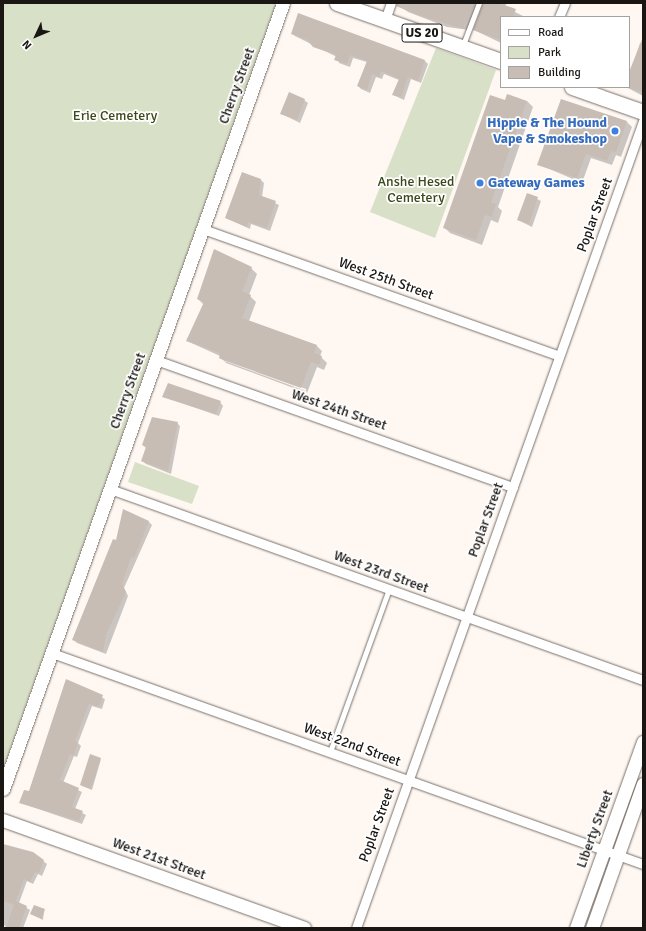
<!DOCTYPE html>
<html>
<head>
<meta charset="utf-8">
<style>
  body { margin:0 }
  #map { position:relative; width:646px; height:931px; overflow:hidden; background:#fef7f2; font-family:Signika,sans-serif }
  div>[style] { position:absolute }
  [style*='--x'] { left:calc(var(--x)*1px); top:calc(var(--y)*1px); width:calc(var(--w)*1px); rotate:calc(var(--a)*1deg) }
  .green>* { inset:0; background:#d8e1c7 }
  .shadow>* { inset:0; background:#0003 }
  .building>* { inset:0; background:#c8bdb5 }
  .roads { filter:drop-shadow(0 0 1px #7a7069) drop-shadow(0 0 1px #7a7069) }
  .lane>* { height:4.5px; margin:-2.25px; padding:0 2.25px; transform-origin:2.25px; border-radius:2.25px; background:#fff }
  .street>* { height:9px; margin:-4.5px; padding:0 4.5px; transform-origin:4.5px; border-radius:4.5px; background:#fff }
  .secondary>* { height:13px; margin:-6.5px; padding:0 6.5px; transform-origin:6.5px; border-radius:6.5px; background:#fff }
  .primary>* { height:15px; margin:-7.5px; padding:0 7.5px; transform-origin:7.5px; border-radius:7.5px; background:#fff }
  .dots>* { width:11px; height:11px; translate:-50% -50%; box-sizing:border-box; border:2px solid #fff; border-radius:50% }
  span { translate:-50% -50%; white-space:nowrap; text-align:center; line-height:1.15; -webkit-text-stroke:3.5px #fff; paint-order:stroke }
  .shield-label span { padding:1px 3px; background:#fff; border:1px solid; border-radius:3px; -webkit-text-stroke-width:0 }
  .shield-label { font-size:13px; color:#1a1613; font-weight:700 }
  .street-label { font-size:14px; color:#1a1613 }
  .park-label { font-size:14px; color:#3b4819 }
  .shop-label { font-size:14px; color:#366cbe; font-weight:700 }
  .right { translate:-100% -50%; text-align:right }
  .left { translate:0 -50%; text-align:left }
  .frame { position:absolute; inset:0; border:4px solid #1a1613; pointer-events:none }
  .legend { position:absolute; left:500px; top:16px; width:130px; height:72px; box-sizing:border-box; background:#fff; border:1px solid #a3a2a1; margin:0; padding:5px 7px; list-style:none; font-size:12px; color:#1a1613 }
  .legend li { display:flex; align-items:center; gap:8px; height:20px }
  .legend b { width:20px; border:1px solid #a3a2a1 }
  .north { position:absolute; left:16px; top:16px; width:40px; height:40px; -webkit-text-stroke:3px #fff; paint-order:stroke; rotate:226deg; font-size:11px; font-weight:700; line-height:16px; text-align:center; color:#1a1613 }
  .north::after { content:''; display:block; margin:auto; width:14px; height:18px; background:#1a1613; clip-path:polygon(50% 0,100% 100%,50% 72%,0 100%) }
</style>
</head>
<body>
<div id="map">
  <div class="green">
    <i style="clip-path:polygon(3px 3px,276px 3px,3px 769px)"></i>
    <i style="clip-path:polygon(436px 48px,496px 70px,435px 238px,370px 212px)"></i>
    <i style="clip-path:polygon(135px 462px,199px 486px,192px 504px,128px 482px)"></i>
  </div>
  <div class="shadow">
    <i style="clip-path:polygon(407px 3px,474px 3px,478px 7px,469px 30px,447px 27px,408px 12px,404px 9px)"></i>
    <i style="clip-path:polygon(491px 3px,507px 3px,505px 7px,525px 17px,501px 17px,501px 43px,474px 30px)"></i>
    <i style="clip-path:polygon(299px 15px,425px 61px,428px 64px,421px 83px,411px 79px,404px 100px,393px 95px,399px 80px,384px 74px,382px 79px,376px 77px,370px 93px,361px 89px,358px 86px,367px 62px,353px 58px,350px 67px,339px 63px,337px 57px,295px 36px,292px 33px)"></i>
    <i style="clip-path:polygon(640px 43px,643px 44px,643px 96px,626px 87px)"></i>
    <i style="clip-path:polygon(304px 100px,308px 103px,300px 123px,282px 114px)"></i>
    <i style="clip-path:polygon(561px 100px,627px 122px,632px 127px,621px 157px,616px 155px,612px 165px,591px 158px,582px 183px,538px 164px)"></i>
    <i style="clip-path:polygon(527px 101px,533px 107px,498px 207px,502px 211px,498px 223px,491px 220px,482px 245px,450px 233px,444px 227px,506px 102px)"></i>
    <i style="clip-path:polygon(242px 173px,261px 180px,264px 183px,262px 197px,279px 205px,270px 231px,251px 224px,250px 229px,226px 218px)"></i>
    <i style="clip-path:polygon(527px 194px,541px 201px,532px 227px,518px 220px)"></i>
    <i style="clip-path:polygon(evenodd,251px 268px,257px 274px,249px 295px,256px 302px,249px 321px,316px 345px,322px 351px,320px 356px,327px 363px,324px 370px,317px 367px,307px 393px,226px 363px,220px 356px,187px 341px,204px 305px,198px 299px,251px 268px,225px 359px,306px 389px,306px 391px,225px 361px,225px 359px)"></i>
    <i style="clip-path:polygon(164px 397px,220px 402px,223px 406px,219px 416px)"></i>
    <i style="clip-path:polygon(177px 423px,180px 426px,171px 474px,146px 464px,142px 461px,147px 449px,143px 445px)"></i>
    <i style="clip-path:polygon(148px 521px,152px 525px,124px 588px,128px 596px,106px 654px,77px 643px,74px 640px,117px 542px)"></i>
    <i style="clip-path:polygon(66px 680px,105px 699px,102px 709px,92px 706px,78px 743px,81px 746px,77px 757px,74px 756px,63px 783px,82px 792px,75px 809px,86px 815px,82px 824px,21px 803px,29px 793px)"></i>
    <i style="clip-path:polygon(101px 759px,92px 790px,82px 786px,81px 785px)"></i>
    <i style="clip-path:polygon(33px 853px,47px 864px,42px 876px,38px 874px,33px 884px,27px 881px,19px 903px,30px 910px,23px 928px,7px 928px,3px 924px,3px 855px)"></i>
    <i style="clip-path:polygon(44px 910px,43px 920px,31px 914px)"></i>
  </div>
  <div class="building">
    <i style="clip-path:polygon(397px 3px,475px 3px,463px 29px,415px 14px,396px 6px)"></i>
    <i style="clip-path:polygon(483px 3px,498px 3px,516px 9px,513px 17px,501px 17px,501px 40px,473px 30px)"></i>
    <i style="clip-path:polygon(298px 13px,425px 60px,418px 81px,408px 77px,401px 97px,392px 95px,399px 79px,381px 71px,379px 77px,372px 74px,367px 90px,357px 86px,367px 61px,350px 55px,347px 64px,334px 60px,336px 55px,313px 47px,307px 40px,291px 34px)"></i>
    <i style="clip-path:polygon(643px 37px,643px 93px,629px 88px,629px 72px)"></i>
    <i style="clip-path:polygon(289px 92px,305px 99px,297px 120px,280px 114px)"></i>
    <i style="clip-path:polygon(507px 94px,527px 101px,491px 202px,496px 204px,492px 217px,485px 215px,476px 240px,443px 228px,490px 95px,505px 100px)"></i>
    <i style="clip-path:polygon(561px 99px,627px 121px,616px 152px,611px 151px,607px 161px,586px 154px,577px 178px,537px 165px)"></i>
    <i style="clip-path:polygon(242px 172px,261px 179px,259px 195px,276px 201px,267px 228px,248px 222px,247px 227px,225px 218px)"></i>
    <i style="clip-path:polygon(527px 193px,538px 197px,529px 224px,517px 220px)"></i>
    <i style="clip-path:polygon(214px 249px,252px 267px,242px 291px,251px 295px,242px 318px,317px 345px,314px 353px,322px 356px,319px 365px,311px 362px,301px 388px,223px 360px,219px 358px,220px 353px,186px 341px,204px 302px,197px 299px)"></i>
    <i style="clip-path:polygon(168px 383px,221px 401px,216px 414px,162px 397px)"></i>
    <i style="clip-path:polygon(152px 417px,178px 422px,168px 471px,141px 461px,146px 447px,142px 445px)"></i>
    <i style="clip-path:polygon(123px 509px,149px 521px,134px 558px,131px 557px,122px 584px,126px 592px,106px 635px,103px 652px,72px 640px,113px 539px,116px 540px)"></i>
    <i style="clip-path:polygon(66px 679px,103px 695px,99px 707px,89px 704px,75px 741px,78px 742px,74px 755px,70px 754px,60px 780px,79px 788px,72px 807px,83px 811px,79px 821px,19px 803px,24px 790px,29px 791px)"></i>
    <i style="clip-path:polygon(90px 754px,101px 758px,91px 789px,80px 785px)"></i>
    <i style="clip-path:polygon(3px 844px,33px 852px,44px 860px,39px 873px,35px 872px,30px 882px,24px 879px,16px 901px,27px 906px,19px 928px,6px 928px,14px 905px,3px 901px)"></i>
    <i style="clip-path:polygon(34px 905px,45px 909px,42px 919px,30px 914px)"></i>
  </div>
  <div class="roads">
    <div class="lane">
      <i style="--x:463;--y:45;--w:45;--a:-69.1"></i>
      <i style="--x:330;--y:752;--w:173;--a:-70.1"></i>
    </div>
    <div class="street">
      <i style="--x:559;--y:17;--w:15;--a:-67"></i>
      <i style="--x:385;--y:20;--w:18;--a:-71"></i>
      <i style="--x:203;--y:229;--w:378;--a:19.6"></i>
      <i style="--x:156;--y:360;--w:379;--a:19.6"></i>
      <i style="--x:110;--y:489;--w:566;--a:19.72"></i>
      <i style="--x:52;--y:653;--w:628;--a:19.65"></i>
      <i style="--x:356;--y:928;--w:857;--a:-70.42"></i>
    </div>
    <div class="secondary">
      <i style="--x:3;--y:789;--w:834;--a:-70.39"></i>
      <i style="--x:3;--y:820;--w:320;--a:19.7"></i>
      <i style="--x:576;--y:928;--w:198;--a:-70.2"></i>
      <i style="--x:592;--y:928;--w:153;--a:-70.5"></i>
    </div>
    <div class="primary">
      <i style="--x:337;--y:3;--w:174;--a:19.5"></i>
      <i style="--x:572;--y:87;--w:75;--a:19.4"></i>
    </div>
  </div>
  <div class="dots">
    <i style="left:615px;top:131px;background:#3f7fe0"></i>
    <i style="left:480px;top:183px;background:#3f7fe0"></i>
  </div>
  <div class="shield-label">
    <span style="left:422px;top:33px">US 20</span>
  </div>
  <div class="street-label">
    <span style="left:237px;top:86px;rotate:-70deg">Cherry Street</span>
    <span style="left:595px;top:215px;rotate:-70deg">Poplar Street</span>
    <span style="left:386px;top:279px;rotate:20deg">West 25th Street</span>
    <span style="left:128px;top:391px;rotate:-70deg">Cherry Street</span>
    <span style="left:339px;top:410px;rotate:19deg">West 24th Street</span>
    <span style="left:486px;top:520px;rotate:-70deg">Poplar Street</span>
    <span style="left:381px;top:572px;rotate:20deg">West 23rd Street</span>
    <span style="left:352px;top:745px;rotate:20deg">West 22nd Street</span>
    <span style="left:377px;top:825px;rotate:-70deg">Poplar Street</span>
    <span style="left:595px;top:829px;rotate:-70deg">Liberty Street</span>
    <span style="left:159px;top:859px;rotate:20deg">West 21st Street</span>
  </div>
  <div class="park-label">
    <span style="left:115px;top:116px">Erie Cemetery</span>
    <span style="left:416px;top:190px">Anshe Hesed<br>Cemetery</span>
  </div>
  <div class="shop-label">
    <span class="right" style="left:607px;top:131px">Hippie &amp; The Hound<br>Vape &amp; Smokeshop</span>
    <span class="left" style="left:488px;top:183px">Gateway Games</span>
  </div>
  <div class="frame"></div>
  <ul class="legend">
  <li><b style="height:5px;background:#fff"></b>Road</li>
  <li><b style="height:11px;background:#d8e1c7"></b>Park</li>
  <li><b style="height:11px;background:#c8bdb5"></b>Building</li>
  </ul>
  <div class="north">N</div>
</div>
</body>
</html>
